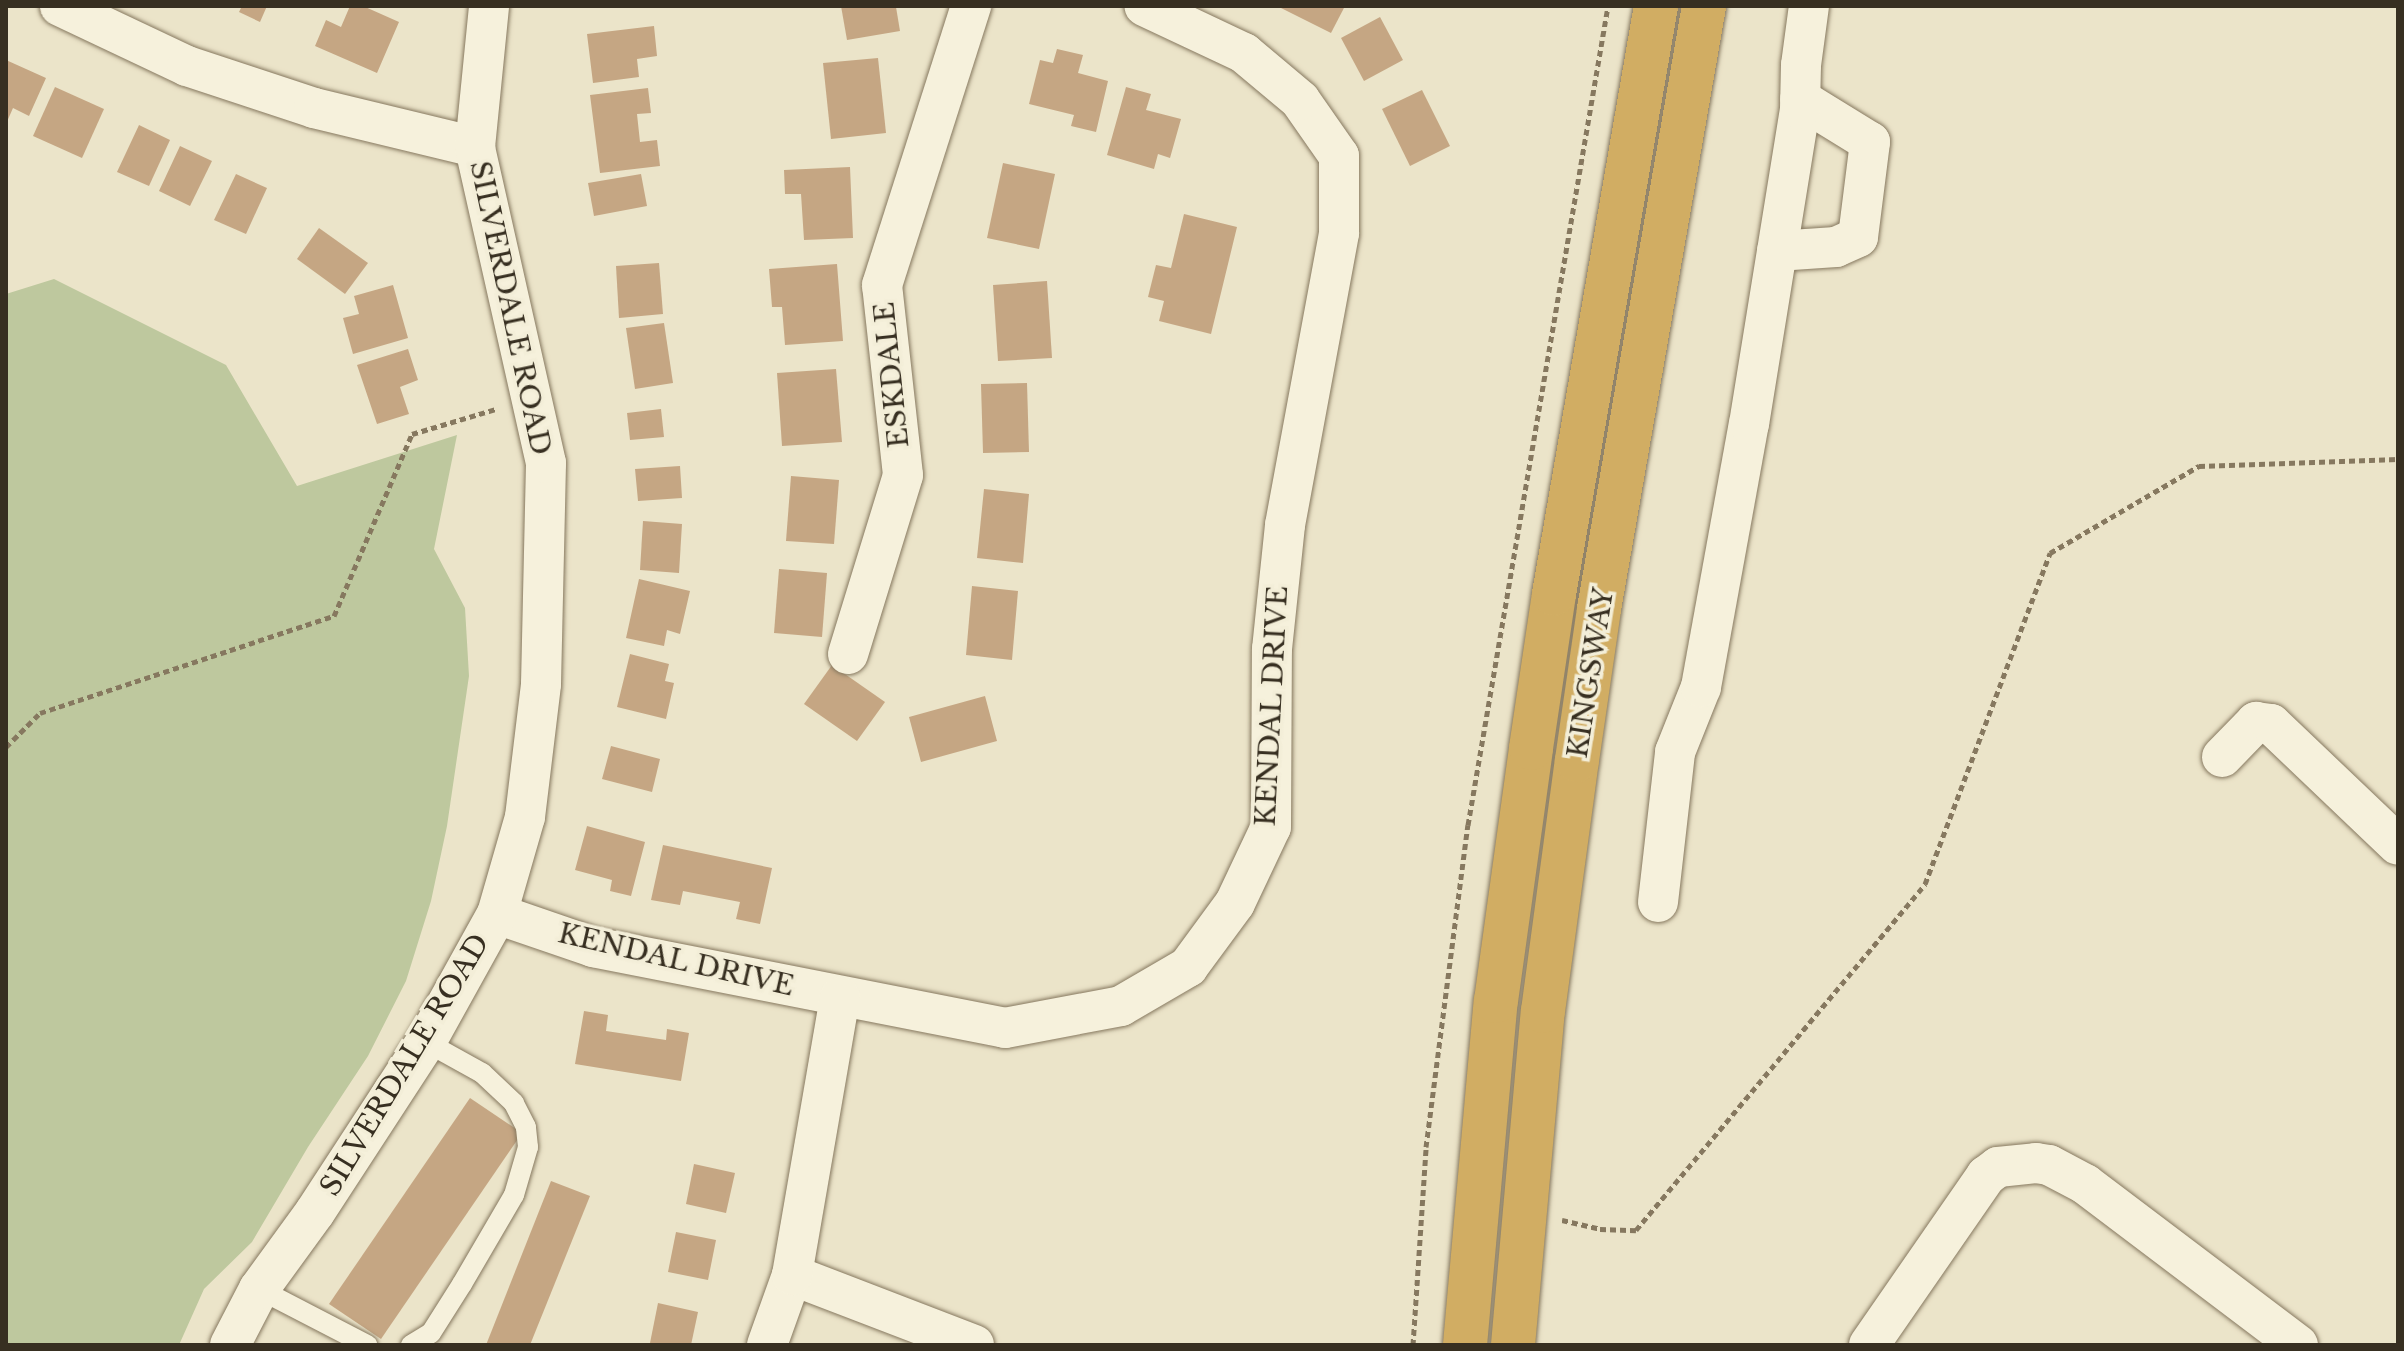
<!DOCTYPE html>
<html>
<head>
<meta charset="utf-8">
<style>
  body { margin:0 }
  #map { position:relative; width:2404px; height:1351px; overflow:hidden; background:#ebe4c9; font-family:"Libre Baskerville",serif }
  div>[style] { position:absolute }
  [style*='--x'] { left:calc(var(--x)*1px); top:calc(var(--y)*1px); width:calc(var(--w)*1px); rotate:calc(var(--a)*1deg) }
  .green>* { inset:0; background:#bec89e }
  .building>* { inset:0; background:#c5a683 }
  .path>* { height:5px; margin-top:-2.5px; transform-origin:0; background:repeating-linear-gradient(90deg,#86785f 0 6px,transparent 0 10px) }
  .roads { filter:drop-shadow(0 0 2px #86785f) drop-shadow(0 0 2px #86785f) }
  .lane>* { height:20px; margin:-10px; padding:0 10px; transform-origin:10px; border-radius:10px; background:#f6f1dc }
  .street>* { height:40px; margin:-20px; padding:0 20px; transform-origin:20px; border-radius:20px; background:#f6f1dc }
  .highway>* { height:44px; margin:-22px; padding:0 22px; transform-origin:22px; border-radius:22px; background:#d1ad63 }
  span { translate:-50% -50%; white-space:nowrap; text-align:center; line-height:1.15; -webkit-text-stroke:7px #f3eed8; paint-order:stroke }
  .street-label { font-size:28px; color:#372f21 }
  .frame { position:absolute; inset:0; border:8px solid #372f21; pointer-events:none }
</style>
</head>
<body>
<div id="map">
  <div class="green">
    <i style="clip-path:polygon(54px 279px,226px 365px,297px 486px,457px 435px,434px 549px,465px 608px,469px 676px,447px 826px,431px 901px,406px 981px,368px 1056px,308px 1147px,252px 1242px,204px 1289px,179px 1345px,6px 1345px,6px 294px)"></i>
  </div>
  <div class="building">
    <i style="clip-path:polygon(242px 6px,267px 6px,260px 22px,239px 12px)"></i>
    <i style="clip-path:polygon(350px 6px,363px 6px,399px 22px,377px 73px,315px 46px,326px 20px,341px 27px)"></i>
    <i style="clip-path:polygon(841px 6px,896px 7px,900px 31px,847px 40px)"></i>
    <i style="clip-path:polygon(1277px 6px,1345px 6px,1331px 33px)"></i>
    <i style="clip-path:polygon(1380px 17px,1403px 60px,1364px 81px,1341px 38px)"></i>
    <i style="clip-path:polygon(654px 26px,657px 56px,637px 59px,639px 77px,593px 83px,587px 34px)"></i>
    <i style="clip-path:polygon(1057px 49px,1083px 55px,1078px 73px,1108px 81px,1096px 132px,1071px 126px,1074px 115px,1029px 104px,1040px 60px,1053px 63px)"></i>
    <i style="clip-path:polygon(878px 58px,886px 133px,831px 139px,823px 63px)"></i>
    <i style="clip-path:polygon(6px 60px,46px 78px,29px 116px,13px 108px,6px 124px)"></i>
    <i style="clip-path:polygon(55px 87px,104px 109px,82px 158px,33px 136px)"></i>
    <i style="clip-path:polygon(1126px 87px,1151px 94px,1146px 110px,1181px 119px,1170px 158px,1158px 154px,1154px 169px,1107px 155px)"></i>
    <i style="clip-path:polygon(648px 88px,651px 113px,637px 114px,640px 142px,657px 140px,660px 166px,600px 173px,590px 95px)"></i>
    <i style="clip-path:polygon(1422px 90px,1450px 146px,1410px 166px,1382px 109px)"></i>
    <i style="clip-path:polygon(139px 125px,170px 140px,149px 186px,117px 172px)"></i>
    <i style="clip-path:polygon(180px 146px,212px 161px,190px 206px,159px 191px)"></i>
    <i style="clip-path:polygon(1003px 163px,1055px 174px,1039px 249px,987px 238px)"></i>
    <i style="clip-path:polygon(850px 167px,853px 238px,804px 240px,801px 194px,785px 194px,784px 170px)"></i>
    <i style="clip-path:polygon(236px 174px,267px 188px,246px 234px,214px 220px)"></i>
    <i style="clip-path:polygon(641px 174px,647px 206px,594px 216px,588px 183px)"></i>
    <i style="clip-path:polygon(1184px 214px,1237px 227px,1211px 334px,1159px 321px,1164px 301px,1148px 297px,1156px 265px,1171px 268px)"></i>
    <i style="clip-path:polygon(319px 228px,368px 263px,345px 294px,297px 259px)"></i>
    <i style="clip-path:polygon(659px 263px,663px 314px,619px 318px,616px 266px)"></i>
    <i style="clip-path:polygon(837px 264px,843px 341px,785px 345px,782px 307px,772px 307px,769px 269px)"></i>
    <i style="clip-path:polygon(1047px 281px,1052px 358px,998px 361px,993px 285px)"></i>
    <i style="clip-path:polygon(393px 285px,408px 338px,353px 354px,343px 318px,359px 314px,354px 296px)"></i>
    <i style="clip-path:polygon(664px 323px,673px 383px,635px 389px,626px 328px)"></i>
    <i style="clip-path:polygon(408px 349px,418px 380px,400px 387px,409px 414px,377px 424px,357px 365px)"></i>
    <i style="clip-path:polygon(836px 369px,842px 442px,782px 446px,777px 373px)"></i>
    <i style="clip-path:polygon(1027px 383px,1029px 452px,983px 453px,981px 384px)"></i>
    <i style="clip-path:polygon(661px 409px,664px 437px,630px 440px,627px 413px)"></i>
    <i style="clip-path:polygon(680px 466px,682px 498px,638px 501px,635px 469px)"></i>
    <i style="clip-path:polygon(791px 476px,839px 480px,834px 544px,786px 541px)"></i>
    <i style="clip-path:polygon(984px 489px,1029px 494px,1023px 563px,977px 558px)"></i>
    <i style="clip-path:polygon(643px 521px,682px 524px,679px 573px,640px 570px)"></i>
    <i style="clip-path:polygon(779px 569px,827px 573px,822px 637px,774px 633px)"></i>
    <i style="clip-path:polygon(639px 579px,690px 591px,680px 634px,667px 630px,664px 646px,626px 638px)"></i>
    <i style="clip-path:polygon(972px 586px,1018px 591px,1012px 660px,966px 655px)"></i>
    <i style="clip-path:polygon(630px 654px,669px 664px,665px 681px,674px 683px,666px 719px,617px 707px)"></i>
    <i style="clip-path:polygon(832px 665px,885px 702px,857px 741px,804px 704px)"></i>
    <i style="clip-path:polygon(985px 696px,997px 741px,921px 762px,909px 717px)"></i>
    <i style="clip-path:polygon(611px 746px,660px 759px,652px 792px,602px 779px)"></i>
    <i style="clip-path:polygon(587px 826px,645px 842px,631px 896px,610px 891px,612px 880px,575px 870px)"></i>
    <i style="clip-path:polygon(663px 845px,772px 868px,760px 924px,736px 919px,740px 902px,683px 891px,680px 905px,651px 900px)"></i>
    <i style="clip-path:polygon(584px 1011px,608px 1015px,606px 1031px,666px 1040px,667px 1029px,689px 1033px,681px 1081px,575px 1064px)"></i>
    <i style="clip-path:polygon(470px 1098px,522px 1133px,381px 1339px,329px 1304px)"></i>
    <i style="clip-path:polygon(694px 1164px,735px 1173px,726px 1213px,686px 1204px)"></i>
    <i style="clip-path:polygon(551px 1181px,590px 1196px,530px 1345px,486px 1345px)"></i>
    <i style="clip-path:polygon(676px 1232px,716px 1240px,708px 1280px,668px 1272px)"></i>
    <i style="clip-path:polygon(658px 1303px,698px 1312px,691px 1345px,650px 1343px)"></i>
  </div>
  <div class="path">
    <i style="--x:6;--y:747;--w:48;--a:-45"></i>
    <i style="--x:40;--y:713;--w:310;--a:-18.3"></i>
    <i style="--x:334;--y:616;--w:198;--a:-66.8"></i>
    <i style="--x:412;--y:434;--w:88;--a:-16.6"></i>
    <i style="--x:1562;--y:1220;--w:39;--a:13"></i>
    <i style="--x:1600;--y:1229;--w:36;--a:2"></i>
    <i style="--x:1636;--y:1230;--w:451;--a:-50.1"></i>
    <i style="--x:1925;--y:884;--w:354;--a:-69.3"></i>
    <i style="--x:2050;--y:553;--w:173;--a:-30.3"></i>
    <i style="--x:2199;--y:466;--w:199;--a:-2"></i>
    <i style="--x:1413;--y:1345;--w:198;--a:-86.2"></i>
    <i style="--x:1426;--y:1147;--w:325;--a:-82.6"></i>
    <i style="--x:1468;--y:825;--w:831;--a:-80.3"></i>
  </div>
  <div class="roads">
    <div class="lane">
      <i style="--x:259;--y:1289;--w:122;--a:27.4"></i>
      <i style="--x:411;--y:1345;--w:23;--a:-31"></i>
      <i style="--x:431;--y:1333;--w:58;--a:-57.7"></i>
      <i style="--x:462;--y:1284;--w:103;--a:-59.7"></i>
      <i style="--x:514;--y:1195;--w:50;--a:-73.7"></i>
      <i style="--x:528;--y:1147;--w:20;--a:-96"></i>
      <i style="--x:526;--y:1127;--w:27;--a:-117"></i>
      <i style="--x:514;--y:1103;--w:44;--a:-136.8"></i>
      <i style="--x:482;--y:1073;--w:64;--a:-151"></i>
    </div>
    <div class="street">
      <i style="--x:60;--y:6;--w:140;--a:25.3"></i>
      <i style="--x:187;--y:66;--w:134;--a:18.3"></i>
      <i style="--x:314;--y:108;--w:166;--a:13.6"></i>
      <i style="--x:1777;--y:251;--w:59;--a:-3.9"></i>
      <i style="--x:1836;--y:247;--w:24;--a:-24"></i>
      <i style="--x:1858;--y:237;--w:96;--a:-82.8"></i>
      <i style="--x:1870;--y:142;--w:82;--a:-148.4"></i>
      <i style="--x:848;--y:654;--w:187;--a:-72.9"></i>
      <i style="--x:903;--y:475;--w:191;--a:-96.3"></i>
      <i style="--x:882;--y:285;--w:293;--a:-72.3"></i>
      <i style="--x:2222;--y:757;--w:49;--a:-45.8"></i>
      <i style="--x:2256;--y:722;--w:15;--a:8"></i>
      <i style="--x:2271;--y:724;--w:175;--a:43.6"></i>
      <i style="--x:1658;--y:902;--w:151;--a:-83.5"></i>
      <i style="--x:1675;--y:752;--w:70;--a:-68.2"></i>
      <i style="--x:1701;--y:687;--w:267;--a:-79.7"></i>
      <i style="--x:1749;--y:424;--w:319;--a:-80.8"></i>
      <i style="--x:1800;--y:109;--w:44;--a:-88.7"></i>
      <i style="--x:1801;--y:65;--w:60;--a:-82.3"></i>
      <i style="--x:497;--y:914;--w:102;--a:19"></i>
      <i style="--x:593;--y:947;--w:420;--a:11.1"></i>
      <i style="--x:1005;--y:1028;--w:118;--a:-10.7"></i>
      <i style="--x:1121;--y:1006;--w:78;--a:-30.2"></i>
      <i style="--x:1188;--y:967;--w:79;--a:-53.7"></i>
      <i style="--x:1235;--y:903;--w:84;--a:-64.7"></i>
      <i style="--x:1271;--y:827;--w:178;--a:-89.7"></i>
      <i style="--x:1272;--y:649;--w:125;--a:-84"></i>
      <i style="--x:1285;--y:525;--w:297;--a:-79.5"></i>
      <i style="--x:1339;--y:233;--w:77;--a:-90"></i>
      <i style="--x:1339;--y:156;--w:68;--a:-124.9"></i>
      <i style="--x:1300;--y:100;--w:73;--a:-140"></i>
      <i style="--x:1244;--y:53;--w:110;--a:-154.8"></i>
      <i style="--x:792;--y:1275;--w:195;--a:21"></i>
      <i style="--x:230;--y:1345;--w:63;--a:-62.6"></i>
      <i style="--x:259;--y:1289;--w:95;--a:-54"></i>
      <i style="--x:315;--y:1212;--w:203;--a:-56.9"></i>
      <i style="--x:426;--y:1042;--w:146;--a:-61"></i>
      <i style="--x:497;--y:914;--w:101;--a:-73.9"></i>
      <i style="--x:525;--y:817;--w:134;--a:-83.1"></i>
      <i style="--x:541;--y:684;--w:221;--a:-88.7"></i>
      <i style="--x:546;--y:463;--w:324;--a:-102.7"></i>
      <i style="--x:475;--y:147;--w:142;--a:-84.3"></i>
      <i style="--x:767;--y:1345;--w:74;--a:-70.3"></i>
      <i style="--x:792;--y:1275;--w:282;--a:-80.2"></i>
      <i style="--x:1869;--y:1345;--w:206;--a:-55.3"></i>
      <i style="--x:1986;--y:1176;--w:15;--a:-37"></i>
      <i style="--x:1998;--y:1167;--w:38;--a:-6"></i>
      <i style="--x:2036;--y:1163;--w:13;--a:9"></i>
      <i style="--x:2049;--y:1165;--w:41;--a:27.8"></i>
      <i style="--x:2085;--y:1184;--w:267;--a:37.1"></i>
    </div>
    <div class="highway">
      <i style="--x:1465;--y:1345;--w:345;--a:-84.9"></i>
      <i style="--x:1496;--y:1001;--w:255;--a:-82.1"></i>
      <i style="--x:1531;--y:748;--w:156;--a:-81.5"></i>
      <i style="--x:1554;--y:594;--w:597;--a:-80.16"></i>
      <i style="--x:1513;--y:1345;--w:335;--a:-84.9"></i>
      <i style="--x:1543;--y:1011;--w:253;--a:-82.3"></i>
      <i style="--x:1577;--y:760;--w:153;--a:-81.7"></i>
      <i style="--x:1599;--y:609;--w:612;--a:-80.12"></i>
    </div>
  </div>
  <div class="street-label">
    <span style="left:510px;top:308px;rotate:78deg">SILVERDALE ROAD</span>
    <span style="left:892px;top:375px;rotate:-96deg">ESKDALE</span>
    <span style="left:1591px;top:673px;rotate:-81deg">KINGSWAY</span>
    <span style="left:1272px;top:706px;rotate:-87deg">KENDAL DRIVE</span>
    <span style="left:676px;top:960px;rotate:13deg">KENDAL DRIVE</span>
    <span style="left:405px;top:1065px;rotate:-59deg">SILVERDALE ROAD</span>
  </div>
  <div class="frame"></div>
</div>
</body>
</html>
